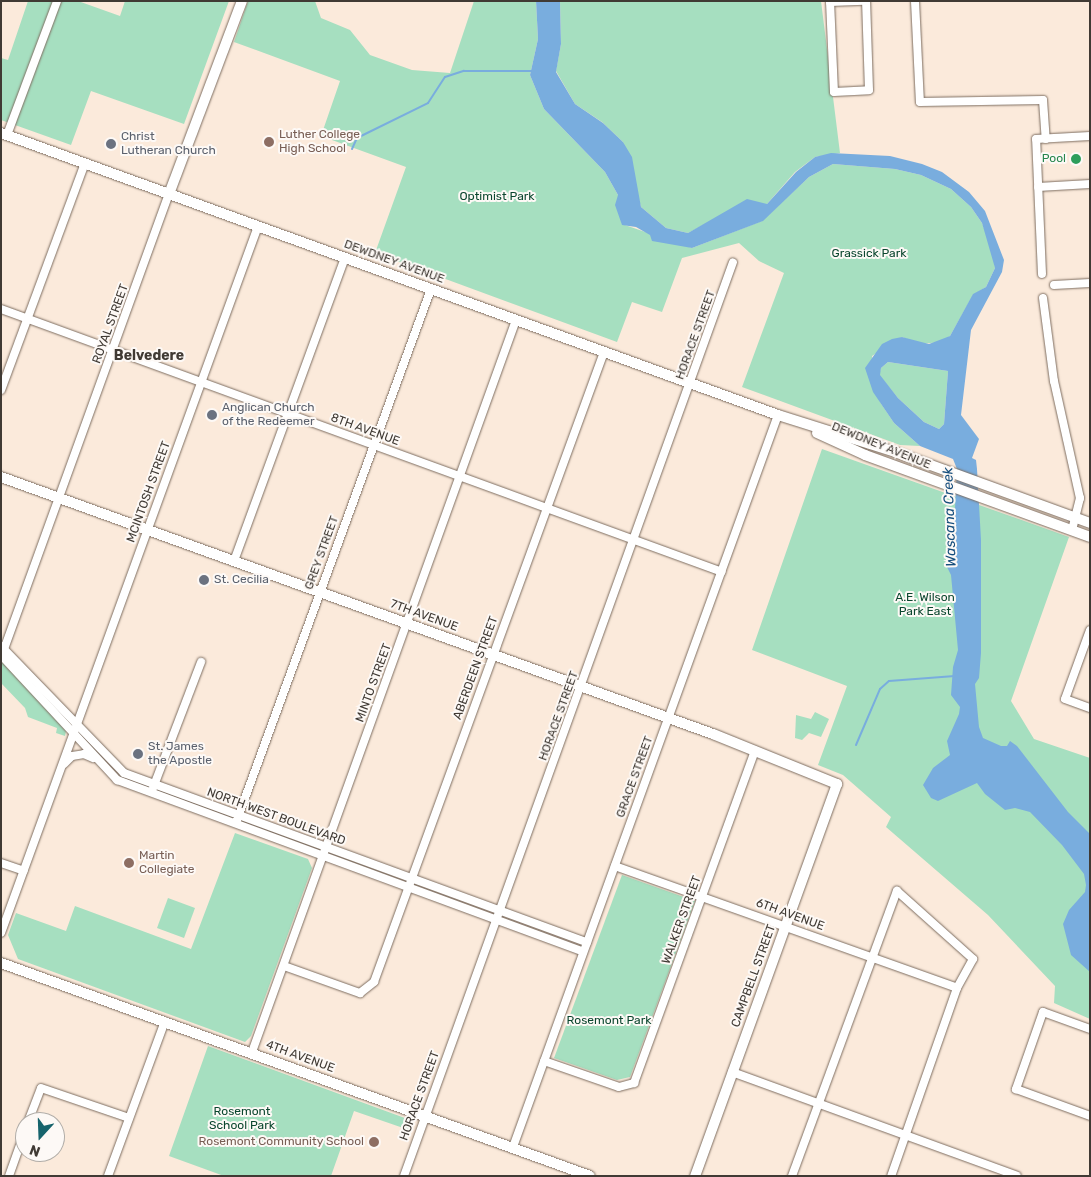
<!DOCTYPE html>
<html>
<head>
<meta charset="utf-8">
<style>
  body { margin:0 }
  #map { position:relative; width:1091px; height:1177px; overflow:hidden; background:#fbeadb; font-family:Rubik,sans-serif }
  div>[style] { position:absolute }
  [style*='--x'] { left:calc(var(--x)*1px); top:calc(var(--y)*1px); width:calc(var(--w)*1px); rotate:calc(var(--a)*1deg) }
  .green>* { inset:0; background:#a6dfc0 }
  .water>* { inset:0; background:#79adde }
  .stream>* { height:2px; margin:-1px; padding:0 1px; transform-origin:1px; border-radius:1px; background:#79adde }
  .roads { filter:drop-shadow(0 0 1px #7d6d60) drop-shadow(0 0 1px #7d6d60) }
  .street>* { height:8px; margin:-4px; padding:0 4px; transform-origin:4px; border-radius:4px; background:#fff }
  .secondary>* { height:10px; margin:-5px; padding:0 5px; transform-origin:5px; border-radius:5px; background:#fff }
  .dots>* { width:14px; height:14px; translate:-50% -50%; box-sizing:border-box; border:2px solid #fdf9f6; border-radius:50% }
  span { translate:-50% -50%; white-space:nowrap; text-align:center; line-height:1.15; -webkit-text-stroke:4px #fdf9f6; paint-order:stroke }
  .education-label { font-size:12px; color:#785e54 }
  .left { translate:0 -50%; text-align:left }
  .right { translate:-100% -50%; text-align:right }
  .worship-label { font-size:12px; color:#5b616d }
  .leisure-label { font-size:12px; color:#27864d }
  .park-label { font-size:12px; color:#0a462e }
  .street-label { font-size:12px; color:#403a34 }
  .neighbourhood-label { font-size:14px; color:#403a34; font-weight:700 }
  .water-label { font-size:14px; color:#164e7d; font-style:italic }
  .frame { position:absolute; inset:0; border:2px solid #403a34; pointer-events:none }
  .north { position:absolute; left:15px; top:1112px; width:50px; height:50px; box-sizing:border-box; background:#fdf9f6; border:1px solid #b1ada8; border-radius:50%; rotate:200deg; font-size:14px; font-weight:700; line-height:20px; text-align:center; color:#403a34 }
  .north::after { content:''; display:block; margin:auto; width:18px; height:22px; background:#16636c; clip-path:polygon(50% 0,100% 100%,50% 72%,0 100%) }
</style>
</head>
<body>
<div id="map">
  <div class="green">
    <i style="clip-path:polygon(28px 1px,78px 1px,120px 16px,125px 1px,229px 1px,184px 124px,91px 91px,71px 145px,1px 120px,1px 58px,8px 60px)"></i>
    <i style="clip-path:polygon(248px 1px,315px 1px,321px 18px,350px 30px,370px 55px,412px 70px,450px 73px,474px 1px,536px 1px,538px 39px,530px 75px,544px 109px,605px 172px,618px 195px,622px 224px,692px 248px,762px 221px,809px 177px,833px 164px,895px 169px,921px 175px,951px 189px,971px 207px,982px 223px,994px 254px,995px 268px,986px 287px,973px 295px,950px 336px,941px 342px,920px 344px,902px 337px,872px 356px,880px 402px,894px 423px,920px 446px,900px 445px,742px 387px,784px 273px,759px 261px,739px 243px,682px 258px,662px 312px,632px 302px,617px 342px,375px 253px,406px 167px,321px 136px,340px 81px,234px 42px)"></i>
    <i style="clip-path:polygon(560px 1px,821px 1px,840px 153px,815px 157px,795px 172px,767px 204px,705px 224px,688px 233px,666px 228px,641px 207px,623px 142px,602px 122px,575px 104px,556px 71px,561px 44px)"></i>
    <i style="clip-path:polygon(888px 362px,948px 371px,944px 424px,939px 429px,924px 422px,898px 398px,879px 375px,881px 368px)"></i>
    <i style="clip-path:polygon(822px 449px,1069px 537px,1011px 701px,1034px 739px,1090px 758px,1090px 1019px,1054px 1003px,1055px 986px,988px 915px,886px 827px,891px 817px,843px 775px,818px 765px,847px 686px,752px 650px)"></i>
    <i style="clip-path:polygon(1px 661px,66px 731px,65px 736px,56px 733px,57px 728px,28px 717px,25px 708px,1px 683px)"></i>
    <i style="clip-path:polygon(815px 712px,829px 719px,821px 737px,809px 733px,802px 740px,795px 738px,796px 715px,811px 719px)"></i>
    <i style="clip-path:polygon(235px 833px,308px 859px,312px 868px,251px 1036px,245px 1042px,18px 959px,8px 935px,16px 913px,66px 931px,75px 906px,191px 949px)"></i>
    <i style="clip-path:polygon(622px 875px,695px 901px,630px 1077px,617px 1080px,554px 1058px)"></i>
    <i style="clip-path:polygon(168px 898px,195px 908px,184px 938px,157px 928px)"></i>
    <i style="clip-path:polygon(208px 1046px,413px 1121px,409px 1130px,354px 1111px,331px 1176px,224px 1176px,169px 1156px)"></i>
  </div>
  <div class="water">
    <i style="clip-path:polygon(evenodd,536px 1px,560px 1px,561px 44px,556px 72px,575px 104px,603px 123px,623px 142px,632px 157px,641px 207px,666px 228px,688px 233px,747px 199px,767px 204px,796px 172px,815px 157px,831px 153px,890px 156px,922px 164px,942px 172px,969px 192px,985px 211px,1004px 260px,1002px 272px,971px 330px,961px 415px,979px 439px,972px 458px,976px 460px,977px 469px,981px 540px,981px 653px,979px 678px,975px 684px,979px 727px,983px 738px,1001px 746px,1007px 746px,1010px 741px,1017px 746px,1068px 812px,1090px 834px,1090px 972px,1071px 955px,1063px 924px,1069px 910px,1085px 892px,1086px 885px,1084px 874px,1062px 845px,1030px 812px,1015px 808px,1005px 810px,985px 794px,977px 783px,938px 801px,931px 798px,923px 785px,933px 768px,950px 755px,947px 741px,959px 714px,960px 707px,951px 695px,953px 667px,958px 650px,951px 575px,947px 567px,953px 549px,957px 469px,953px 459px,920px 446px,894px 423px,873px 392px,865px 368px,882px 344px,892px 339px,902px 337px,929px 344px,950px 336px,973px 294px,986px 287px,995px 268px,982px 223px,971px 207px,951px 189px,921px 175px,895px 169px,833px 164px,809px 177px,763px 221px,692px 248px,652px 241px,650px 235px,636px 227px,622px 225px,615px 205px,618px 195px,605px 172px,544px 109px,530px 75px,538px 39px,536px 1px,888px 362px,948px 371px,944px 424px,939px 429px,924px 422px,898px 398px,880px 375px,881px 368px,888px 362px)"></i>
  </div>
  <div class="stream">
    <i style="--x:352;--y:149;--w:12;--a:-66"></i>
    <i style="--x:357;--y:138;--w:79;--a:-26.2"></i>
    <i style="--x:428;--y:103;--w:31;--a:-57"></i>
    <i style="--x:445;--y:77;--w:20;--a:-18"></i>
    <i style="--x:464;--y:71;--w:67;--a:0"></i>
    <i style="--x:856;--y:745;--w:61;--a:-66.8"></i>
    <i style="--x:880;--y:689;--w:12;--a:-42"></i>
    <i style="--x:889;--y:681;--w:66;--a:-4.3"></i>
  </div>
  <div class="roads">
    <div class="street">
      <i style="--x:830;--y:1;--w:91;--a:87.5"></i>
      <i style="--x:834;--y:92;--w:35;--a:-3"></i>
      <i style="--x:869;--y:90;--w:89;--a:-91.9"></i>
      <i style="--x:915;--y:1;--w:101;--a:87.2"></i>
      <i style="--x:920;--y:102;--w:123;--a:-0.9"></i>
      <i style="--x:1043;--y:100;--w:39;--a:86"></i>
      <i style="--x:830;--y:2;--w:34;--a:-2"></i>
      <i style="--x:7;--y:135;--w:143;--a:-69.5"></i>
      <i style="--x:1038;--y:187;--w:52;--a:-3.3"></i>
      <i style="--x:1042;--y:274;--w:135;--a:-92.5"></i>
      <i style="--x:1036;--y:139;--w:54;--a:-3.2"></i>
      <i style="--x:1054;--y:285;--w:36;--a:-3"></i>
      <i style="--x:1043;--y:298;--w:84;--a:82.5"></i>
      <i style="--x:1054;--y:381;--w:120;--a:77.5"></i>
      <i style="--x:1080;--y:498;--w:33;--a:104"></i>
      <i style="--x:1;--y:309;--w:767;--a:20.04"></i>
      <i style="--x:1;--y:390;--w:242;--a:-69.7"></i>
      <i style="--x:234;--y:561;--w:323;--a:-69.9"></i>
      <i style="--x:1090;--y:630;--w:73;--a:109.9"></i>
      <i style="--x:1065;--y:699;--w:27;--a:20"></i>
      <i style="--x:1;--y:646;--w:177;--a:45.9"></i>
      <i style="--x:124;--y:773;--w:493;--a:20.1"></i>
      <i style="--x:3;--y:652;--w:487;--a:-70.1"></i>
      <i style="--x:1;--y:655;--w:171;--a:47.1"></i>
      <i style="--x:117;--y:780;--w:496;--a:20.2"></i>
      <i style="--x:64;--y:764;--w:11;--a:-45"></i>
      <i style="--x:72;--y:756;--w:12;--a:-9"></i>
      <i style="--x:84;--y:754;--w:10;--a:24"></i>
      <i style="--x:153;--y:788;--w:135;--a:-69.1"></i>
      <i style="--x:237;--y:820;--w:565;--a:-69.93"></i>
      <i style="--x:1;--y:863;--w:24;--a:19"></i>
      <i style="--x:615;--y:866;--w:363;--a:19.6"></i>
      <i style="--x:1;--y:933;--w:752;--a:-70.02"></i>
      <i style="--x:284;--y:966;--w:81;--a:19.6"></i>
      <i style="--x:360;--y:993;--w:18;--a:-38"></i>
      <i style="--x:374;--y:982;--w:671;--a:-69.94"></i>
      <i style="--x:1090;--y:1029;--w:50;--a:-160.1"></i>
      <i style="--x:1043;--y:1012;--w:82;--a:109.3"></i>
      <i style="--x:1016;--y:1089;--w:79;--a:20"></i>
      <i style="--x:252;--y:1052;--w:778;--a:-70.17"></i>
      <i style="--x:544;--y:1061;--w:79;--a:19.1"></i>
      <i style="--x:619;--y:1087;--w:16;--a:-15"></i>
      <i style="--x:634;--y:1083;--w:354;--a:-70"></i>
      <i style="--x:732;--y:1072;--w:303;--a:20"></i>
      <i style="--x:28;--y:1122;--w:36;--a:-69"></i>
      <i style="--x:41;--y:1088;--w:93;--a:18.8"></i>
      <i style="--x:513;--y:1147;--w:778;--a:-70.1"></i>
      <i style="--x:9;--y:1176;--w:48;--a:-70.4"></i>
      <i style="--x:108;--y:1176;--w:165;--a:-69.8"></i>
      <i style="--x:404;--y:1176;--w:971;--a:-70.2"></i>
      <i style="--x:792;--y:1176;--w:304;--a:-69.8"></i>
      <i style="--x:897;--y:891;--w:102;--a:41.8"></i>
      <i style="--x:973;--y:959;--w:33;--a:119"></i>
      <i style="--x:957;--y:988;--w:199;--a:109.3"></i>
    </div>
    <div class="secondary">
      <i style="--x:1;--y:133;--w:827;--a:19.95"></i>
      <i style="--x:778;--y:415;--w:123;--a:17.5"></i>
      <i style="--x:895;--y:452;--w:208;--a:20"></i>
      <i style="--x:169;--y:194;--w:206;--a:-69.3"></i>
      <i style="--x:817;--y:433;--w:53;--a:24.6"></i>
      <i style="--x:865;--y:455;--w:239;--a:20"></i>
      <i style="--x:1;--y:477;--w:757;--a:19.85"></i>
      <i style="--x:713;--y:734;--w:134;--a:22"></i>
      <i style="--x:837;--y:784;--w:417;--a:109.9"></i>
      <i style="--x:1;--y:963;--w:626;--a:19.88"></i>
    </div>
  </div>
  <div class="dots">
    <i style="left:269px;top:142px;background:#8d6e63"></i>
    <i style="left:111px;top:144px;background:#6b7280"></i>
    <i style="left:1076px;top:159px;background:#2e9e5b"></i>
    <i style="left:212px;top:415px;background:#6b7280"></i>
    <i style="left:204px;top:580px;background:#6b7280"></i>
    <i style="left:138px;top:754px;background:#6b7280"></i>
    <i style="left:129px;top:863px;background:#8d6e63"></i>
    <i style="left:374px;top:1142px;background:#8d6e63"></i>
  </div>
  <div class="education-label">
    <span class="left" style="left:279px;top:142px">Luther College<br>High School</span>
    <span class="left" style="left:139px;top:863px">Martin<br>Collegiate</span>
    <span class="right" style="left:364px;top:1142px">Rosemont Community School</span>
  </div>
  <div class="worship-label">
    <span class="left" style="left:121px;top:144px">Christ<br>Lutheran Church</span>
    <span class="left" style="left:222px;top:415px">Anglican Church<br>of the Redeemer</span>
    <span class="left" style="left:214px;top:580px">St. Cecilia</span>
    <span class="left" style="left:148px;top:754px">St. James<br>the Apostle</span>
  </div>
  <div class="leisure-label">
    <span class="right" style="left:1066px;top:159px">Pool</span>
  </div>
  <div class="park-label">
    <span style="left:497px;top:197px">Optimist Park</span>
    <span style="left:869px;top:254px">Grassick Park</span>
    <span style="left:925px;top:605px">A.E. Wilson<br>Park East</span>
    <span style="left:609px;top:1021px">Rosemont Park</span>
    <span style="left:242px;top:1119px">Rosemont<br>School Park</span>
  </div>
  <div class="street-label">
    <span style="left:394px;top:262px;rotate:20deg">DEWDNEY AVENUE</span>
    <span style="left:111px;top:324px;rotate:-70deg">ROYAL STREET</span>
    <span style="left:696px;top:335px;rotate:-70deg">HORACE STREET</span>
    <span style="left:365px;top:430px;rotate:20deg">8TH AVENUE</span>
    <span style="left:881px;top:446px;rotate:22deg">DEWDNEY AVENUE</span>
    <span style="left:149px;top:492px;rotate:-70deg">MCINTOSH STREET</span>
    <span style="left:322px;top:553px;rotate:-70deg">GREY STREET</span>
    <span style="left:424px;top:616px;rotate:20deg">7TH AVENUE</span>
    <span style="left:476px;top:668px;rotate:-70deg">ABERDEEN STREET</span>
    <span style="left:374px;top:683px;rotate:-70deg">MINTO STREET</span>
    <span style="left:559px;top:716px;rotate:-70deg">HORACE STREET</span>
    <span style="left:635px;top:777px;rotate:-70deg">GRACE STREET</span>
    <span style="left:276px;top:817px;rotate:20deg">NORTH WEST BOULEVARD</span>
    <span style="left:790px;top:915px;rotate:20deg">6TH AVENUE</span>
    <span style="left:682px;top:920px;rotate:-70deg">WALKER STREET</span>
    <span style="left:754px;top:976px;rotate:-70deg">CAMPBELL STREET</span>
    <span style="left:300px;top:1057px;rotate:20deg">4TH AVENUE</span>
    <span style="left:420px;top:1096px;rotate:-70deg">HORACE STREET</span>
  </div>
  <div class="neighbourhood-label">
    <span style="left:149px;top:356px">Belvedere</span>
  </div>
  <div class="water-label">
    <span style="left:950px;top:517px;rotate:-92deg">Wascana Creek</span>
  </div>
  <div class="frame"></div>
  <div class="north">N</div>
</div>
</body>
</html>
